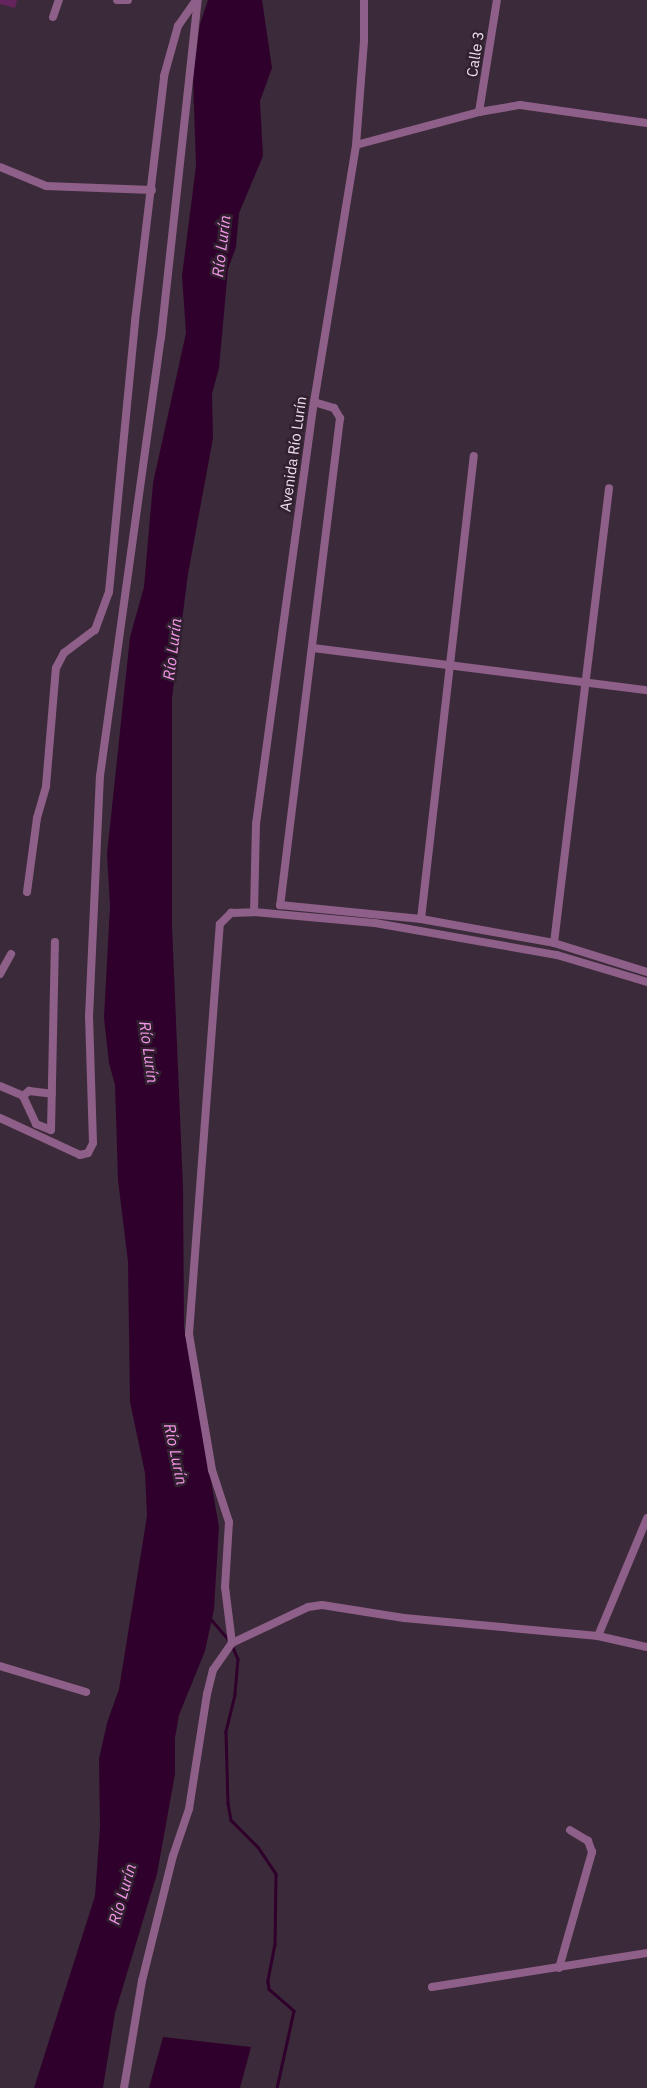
<!DOCTYPE html>
<html>
<head>
<meta charset="utf-8">
<style>
  body { margin:0 }
  #map { position:relative; width:647px; height:2088px; overflow:hidden; background:#3b2a39; font-family:"IBM Plex Sans",sans-serif }
  div>[style] { position:absolute }
  [style*='--x'] { left:calc(var(--x)*1px); top:calc(var(--y)*1px); width:calc(var(--w)*1px); rotate:calc(var(--a)*1deg) }
  .green>* { inset:0; background:#64245e }
  .water>* { inset:0; background:#30002c }
  .stream>* { height:2.5px; margin:-1.25px; padding:0 1.25px; transform-origin:1.25px; border-radius:1.25px; background:#30002c }
  .minor>* { height:8px; margin:-4px; padding:0 4px; transform-origin:4px; border-radius:4px; background:#8e5f88 }
  span { translate:-50% -50%; white-space:nowrap; text-align:center; line-height:1.15; -webkit-text-stroke:5px #31202f; paint-order:stroke }
  .street-label { font-size:15px; color:#ece0ea }
  .water-label { font-size:16px; color:#f697ea; font-style:italic }
</style>
</head>
<body>
<div id="map">
  <div class="green">
    <i style="clip-path:polygon(0 0,17px 0,15px 8px,0 4px)"></i>
  </div>
  <div class="water">
    <i style="clip-path:polygon(208px 0,262px 0,272px 68px,260px 101px,263px 156px,239px 213px,236px 247px,228px 269px,219px 368px,212px 394px,213px 438px,188px 574px,172px 698px,172px 926px,183px 1187px,184px 1327px,219px 1527px,214px 1609px,205px 1651px,179px 1715px,175px 1738px,175px 1774px,157px 1874px,115px 2013px,103px 2088px,34px 2088px,95px 1896px,100px 1827px,99px 1759px,107px 1723px,119px 1689px,147px 1516px,145px 1473px,130px 1402px,128px 1262px,118px 1180px,115px 1085px,109px 1063px,104px 1018px,110px 906px,107px 854px,130px 637px,144px 587px,153px 483px,186px 333px,182px 276px,196px 166px,193px 78px,200px 24px)"></i>
    <i style="clip-path:polygon(163px 2037px,251px 2047px,240px 2088px,149px 2088px)"></i>
  </div>
  <div class="stream">
    <i style="--x:210;--y:1618;--w:29;--a:49"></i>
    <i style="--x:232;--y:1645;--w:15;--a:67"></i>
    <i style="--x:238;--y:1659;--w:36;--a:95"></i>
    <i style="--x:235;--y:1695;--w:38;--a:104"></i>
    <i style="--x:226;--y:1732;--w:71;--a:88.4"></i>
    <i style="--x:228;--y:1803;--w:17;--a:80"></i>
    <i style="--x:231;--y:1820;--w:38;--a:45"></i>
    <i style="--x:258;--y:1847;--w:32;--a:56"></i>
    <i style="--x:276;--y:1874;--w:70;--a:90.8"></i>
    <i style="--x:275;--y:1944;--w:38;--a:101"></i>
    <i style="--x:268;--y:1981;--w:8;--a:83"></i>
    <i style="--x:269;--y:1989;--w:33;--a:41"></i>
    <i style="--x:294;--y:2011;--w:79;--a:102.4"></i>
  </div>
  <div class="minor">
    <i style="--x:117;--y:0;--w:11;--a:0"></i>
    <i style="--x:53;--y:17;--w:18;--a:-71"></i>
    <i style="--x:479;--y:112;--w:113;--a:-80.9"></i>
    <i style="--x:356;--y:145;--w:127;--a:-15"></i>
    <i style="--x:479;--y:112;--w:42;--a:-9.7"></i>
    <i style="--x:520;--y:105;--w:128;--a:8.1"></i>
    <i style="--x:0;--y:167;--w:50;--a:22.4"></i>
    <i style="--x:46;--y:186;--w:106;--a:2.2"></i>
    <i style="--x:314;--y:402;--w:21;--a:17"></i>
    <i style="--x:334;--y:408;--w:12;--a:59"></i>
    <i style="--x:340;--y:418;--w:491;--a:97"></i>
    <i style="--x:280;--y:905;--w:142;--a:5.7"></i>
    <i style="--x:421;--y:919;--w:135;--a:10.2"></i>
    <i style="--x:554;--y:943;--w:97;--a:17.3"></i>
    <i style="--x:313;--y:648;--w:337;--a:7.2"></i>
    <i style="--x:27;--y:892;--w:75;--a:-82.3"></i>
    <i style="--x:37;--y:818;--w:33;--a:-74"></i>
    <i style="--x:46;--y:786;--w:118;--a:-85.2"></i>
    <i style="--x:56;--y:668;--w:17;--a:-62"></i>
    <i style="--x:64;--y:653;--w:39;--a:-37"></i>
    <i style="--x:95;--y:630;--w:40;--a:-69.8"></i>
    <i style="--x:109;--y:592;--w:272;--a:-84.5"></i>
    <i style="--x:135;--y:321;--w:247;--a:-83.2"></i>
    <i style="--x:164;--y:76;--w:52;--a:-74.4"></i>
    <i style="--x:178;--y:26;--w:32;--a:-55"></i>
    <i style="--x:254;--y:912;--w:88;--a:-88.7"></i>
    <i style="--x:256;--y:824;--w:426;--a:-82.2"></i>
    <i style="--x:314;--y:402;--w:260;--a:-80.7"></i>
    <i style="--x:356;--y:145;--w:105;--a:-85.6"></i>
    <i style="--x:364;--y:40;--w:40;--a:-90"></i>
    <i style="--x:421;--y:919;--w:466;--a:-83.5"></i>
    <i style="--x:554;--y:943;--w:458;--a:-83.1"></i>
    <i style="--x:0;--y:974;--w:23;--a:-61"></i>
    <i style="--x:0;--y:1086;--w:25;--a:23"></i>
    <i style="--x:23;--y:1096;--w:31;--a:65"></i>
    <i style="--x:36;--y:1124;--w:16;--a:22"></i>
    <i style="--x:51;--y:1130;--w:188;--a:-88.8"></i>
    <i style="--x:23;--y:1096;--w:8;--a:-40"></i>
    <i style="--x:29;--y:1091;--w:23;--a:7"></i>
    <i style="--x:0;--y:1118;--w:88;--a:24.8"></i>
    <i style="--x:80;--y:1155;--w:8;--a:-14"></i>
    <i style="--x:88;--y:1153;--w:11;--a:-63"></i>
    <i style="--x:93;--y:1143;--w:126;--a:-91.8"></i>
    <i style="--x:89;--y:1017;--w:241;--a:-87.4"></i>
    <i style="--x:100;--y:776;--w:442;--a:-82.1"></i>
    <i style="--x:161;--y:338;--w:340;--a:-83.8"></i>
    <i style="--x:598;--y:1636;--w:128;--a:-67.4"></i>
    <i style="--x:232;--y:1643;--w:84;--a:-25.3"></i>
    <i style="--x:308;--y:1607;--w:14;--a:-8"></i>
    <i style="--x:322;--y:1605;--w:83;--a:9"></i>
    <i style="--x:404;--y:1618;--w:195;--a:5.3"></i>
    <i style="--x:598;--y:1636;--w:50;--a:12.7"></i>
    <i style="--x:0;--y:1666;--w:90;--a:16.8"></i>
    <i style="--x:559;--y:1968;--w:121;--a:-74.1"></i>
    <i style="--x:592;--y:1852;--w:12;--a:-110"></i>
    <i style="--x:588;--y:1841;--w:21;--a:-149"></i>
    <i style="--x:432;--y:1987;--w:218;--a:-9"></i>
    <i style="--x:124;--y:2088;--w:109;--a:-80.5"></i>
    <i style="--x:142;--y:1981;--w:129;--a:-76.1"></i>
    <i style="--x:173;--y:1856;--w:50;--a:-71.2"></i>
    <i style="--x:189;--y:1809;--w:116;--a:-81.1"></i>
    <i style="--x:207;--y:1694;--w:25;--a:-76"></i>
    <i style="--x:213;--y:1670;--w:33;--a:-55"></i>
    <i style="--x:232;--y:1643;--w:56;--a:-97.1"></i>
    <i style="--x:225;--y:1587;--w:65;--a:-86.5"></i>
    <i style="--x:229;--y:1522;--w:55;--a:-108.1"></i>
    <i style="--x:212;--y:1470;--w:138;--a:-99.6"></i>
    <i style="--x:189;--y:1334;--w:411;--a:-85.7"></i>
    <i style="--x:220;--y:924;--w:16;--a:-45"></i>
    <i style="--x:231;--y:913;--w:23;--a:-2"></i>
    <i style="--x:254;--y:912;--w:121;--a:5.2"></i>
    <i style="--x:375;--y:923;--w:185;--a:10"></i>
    <i style="--x:557;--y:955;--w:94;--a:16.7"></i>
  </div>
  <div class="street-label">
    <span style="left:475px;top:54px;rotate:-81deg">Calle 3</span>
    <span style="left:293px;top:454px;rotate:-82deg">Avenida Río Lurín</span>
  </div>
  <div class="water-label">
    <span style="left:221px;top:246px;rotate:-83deg">Río Lurín</span>
    <span style="left:172px;top:649px;rotate:-83deg">Río Lurín</span>
    <span style="left:149px;top:1052px;rotate:82deg">Río Lurín</span>
    <span style="left:176px;top:1454px;rotate:78deg">Río Lurín</span>
    <span style="left:122px;top:1894px;rotate:-74deg">Río Lurín</span>
  </div>
</div>
</body>
</html>
